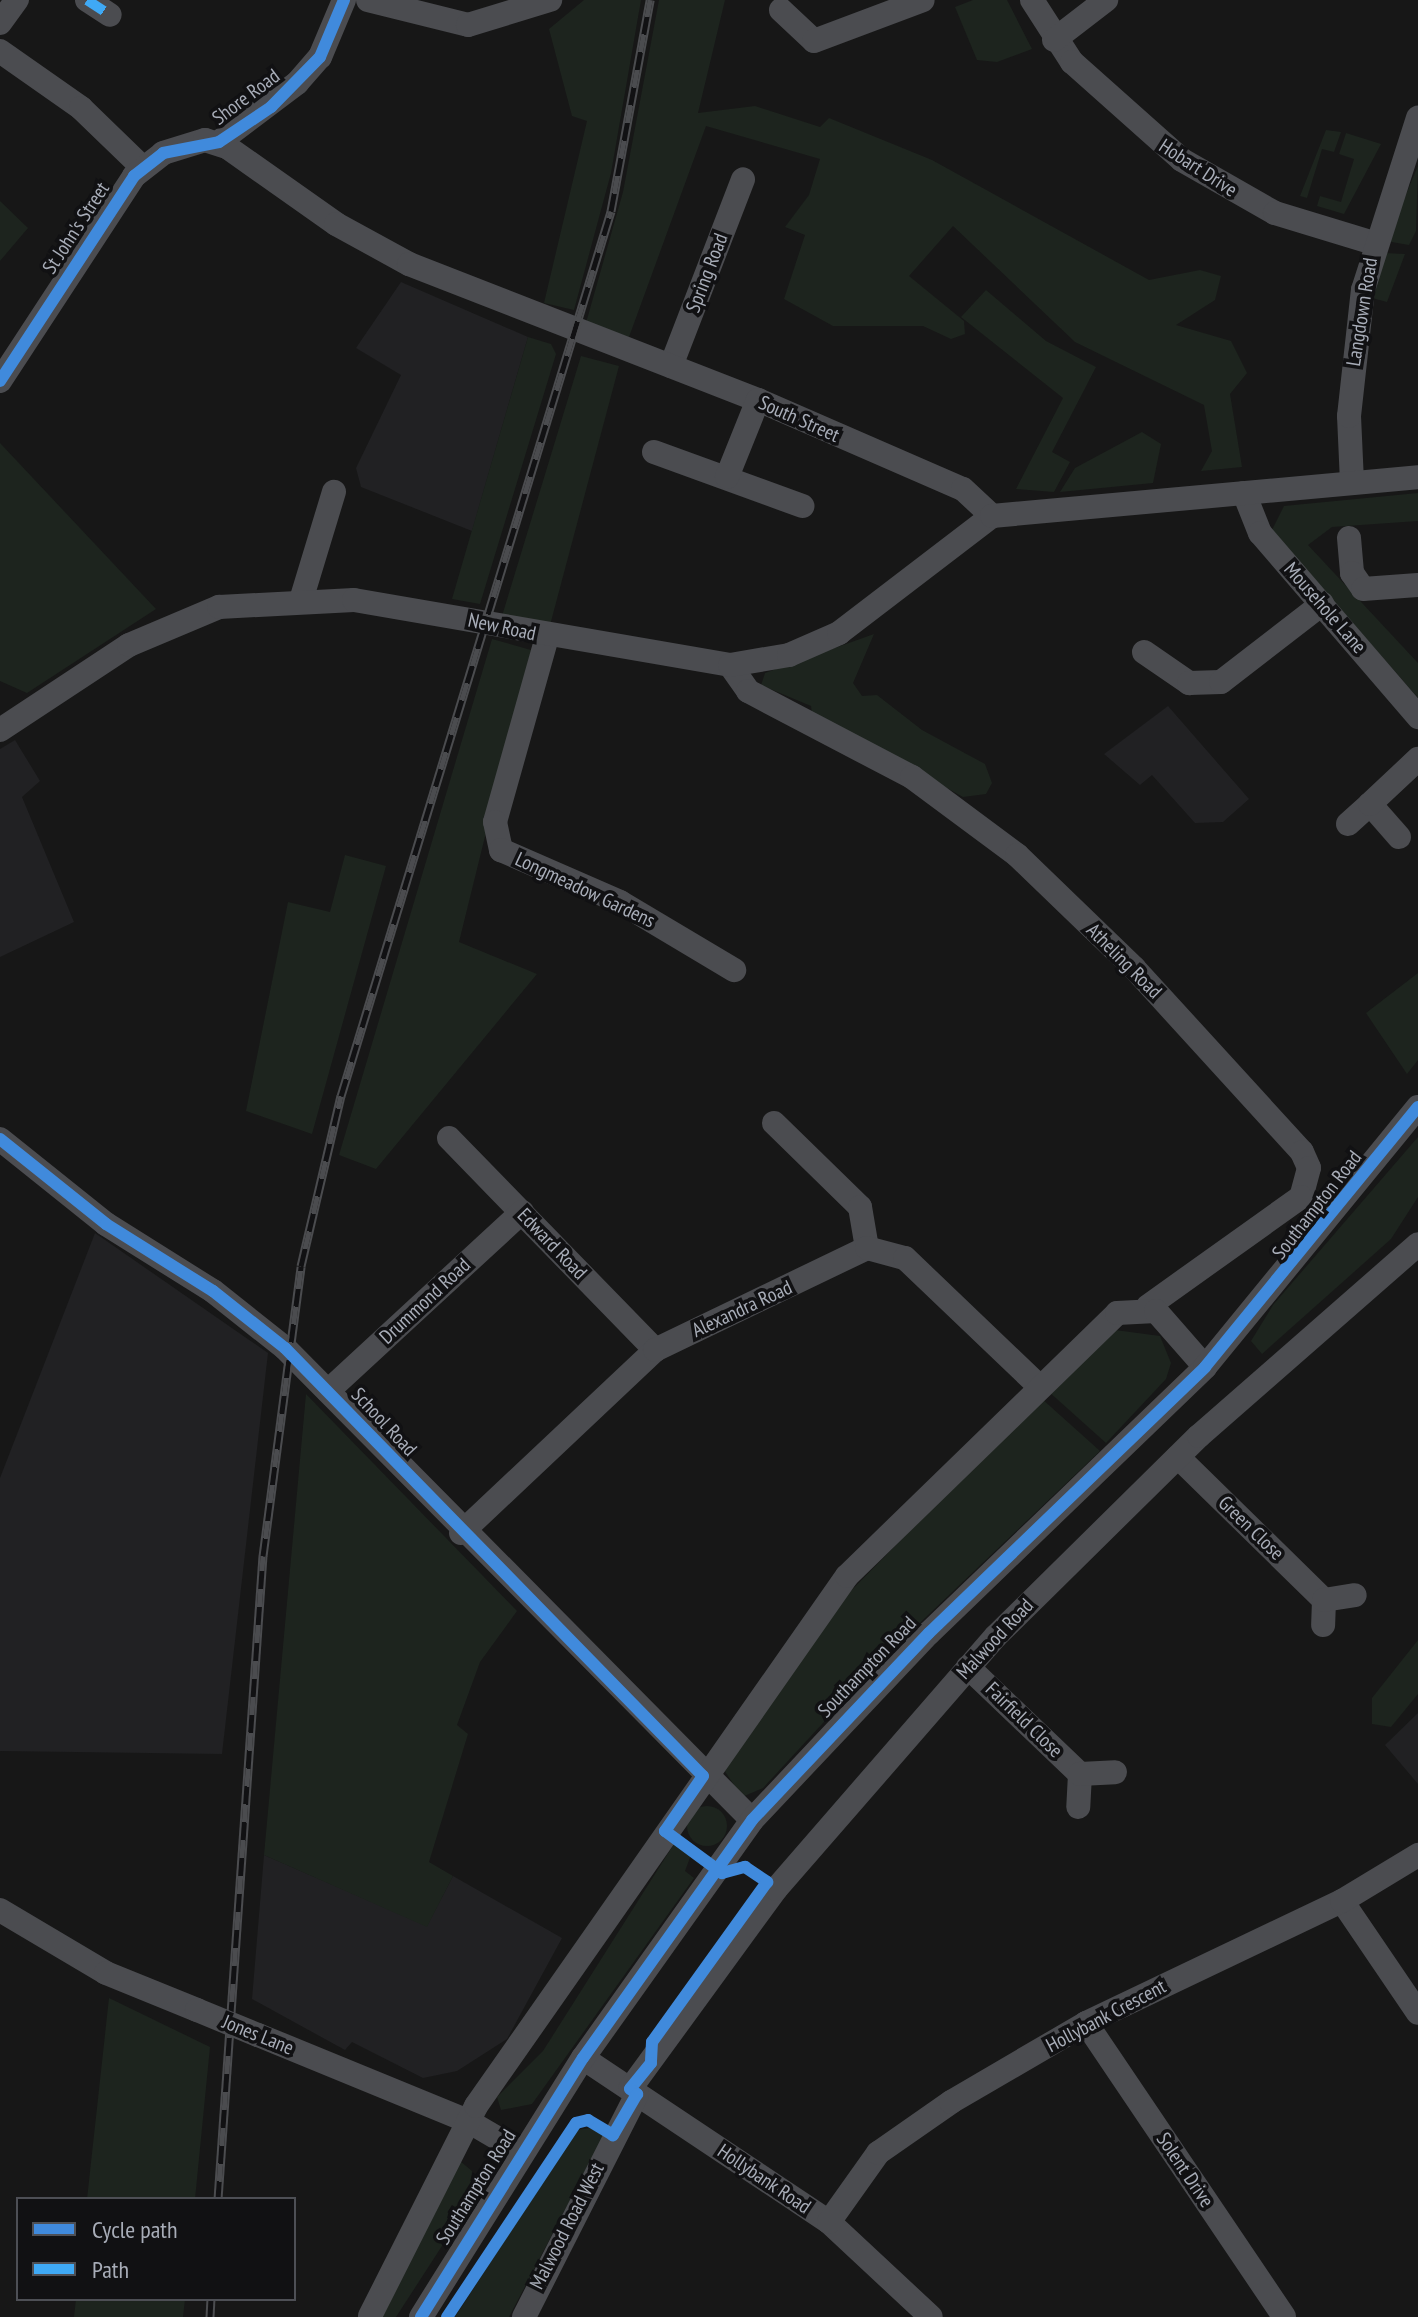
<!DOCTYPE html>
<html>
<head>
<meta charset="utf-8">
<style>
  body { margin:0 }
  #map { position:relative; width:1418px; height:2317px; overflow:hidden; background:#171717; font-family:"PT Sans Narrow",sans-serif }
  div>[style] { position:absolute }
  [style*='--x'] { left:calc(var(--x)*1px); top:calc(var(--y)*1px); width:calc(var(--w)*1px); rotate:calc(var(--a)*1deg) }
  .built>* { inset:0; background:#212123 }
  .green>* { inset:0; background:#1d241e }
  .round { border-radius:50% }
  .minor>* { height:24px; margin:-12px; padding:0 12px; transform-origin:12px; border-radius:12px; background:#4b4c50 }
  .rail>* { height:9px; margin-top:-4.5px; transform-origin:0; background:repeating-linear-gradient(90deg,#111113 0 18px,#4b4c4f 0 36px); box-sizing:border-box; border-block:2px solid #4b4c4f }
  .minor-bridge>* { height:24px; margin:-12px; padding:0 12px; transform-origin:12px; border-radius:12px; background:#4b4c50 }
  .quiet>* { height:10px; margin-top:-5px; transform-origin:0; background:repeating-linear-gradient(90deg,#3fa9f5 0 20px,transparent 0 30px) }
  .cycleway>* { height:12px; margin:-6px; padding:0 6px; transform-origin:6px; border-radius:6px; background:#408adc }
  span { translate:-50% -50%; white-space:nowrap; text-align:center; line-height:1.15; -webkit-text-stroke:7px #111113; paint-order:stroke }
  .street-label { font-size:20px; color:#a8adb8 }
  .legend { position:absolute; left:16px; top:2197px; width:280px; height:104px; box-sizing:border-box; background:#111113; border:2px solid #4d4f55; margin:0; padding:10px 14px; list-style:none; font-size:24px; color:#a8adb8 }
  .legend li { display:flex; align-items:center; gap:16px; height:40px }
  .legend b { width:40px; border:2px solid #4d4f55 }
</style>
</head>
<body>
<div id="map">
  <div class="built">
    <i style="clip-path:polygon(401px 282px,528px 337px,472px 531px,361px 487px,356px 468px,401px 375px,356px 348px)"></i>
    <i style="clip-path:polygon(1168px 706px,1249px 799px,1223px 822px,1195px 823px,1152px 775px,1140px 785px,1104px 754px)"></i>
    <i style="clip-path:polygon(15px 740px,40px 781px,22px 797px,74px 922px,0 957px,0 749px)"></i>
    <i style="clip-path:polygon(95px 1233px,268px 1353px,222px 1754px,0 1751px,0 1478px)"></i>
    <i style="clip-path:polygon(1418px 1713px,1418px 1784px,1385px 1745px)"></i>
    <i style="clip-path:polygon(264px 1855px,427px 1926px,453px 1876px,562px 1938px,507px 2039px,457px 2071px,423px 2078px,352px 2042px,345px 2050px,252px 1999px)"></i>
  </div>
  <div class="green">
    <i style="clip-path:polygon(584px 0,641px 0,611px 173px,574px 310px,544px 303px,587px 121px,572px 116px,549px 29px)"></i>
    <i style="clip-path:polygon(659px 0,725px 0,698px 113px,755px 106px,820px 127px,829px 118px,932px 160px,1149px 280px,1200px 270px,1221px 276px,1215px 300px,1176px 325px,1231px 341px,1247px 373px,1230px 394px,1242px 467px,1201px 471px,1212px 451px,1204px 405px,1075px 342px,953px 226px,909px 276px,964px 321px,965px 334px,951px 339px,923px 326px,833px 326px,784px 299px,805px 235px,785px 227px,809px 195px,820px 159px,706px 126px,629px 337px,586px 323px,623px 192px)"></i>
    <i style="clip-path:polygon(973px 0,1007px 0,1032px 49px,997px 62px,977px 60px,955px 7px)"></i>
    <i style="clip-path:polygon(1326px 130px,1341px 132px,1334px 152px,1322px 149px,1307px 198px,1300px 196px)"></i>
    <i style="clip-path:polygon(1346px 133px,1381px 144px,1344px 214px,1317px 206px,1320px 196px,1341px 202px,1354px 159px,1339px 154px)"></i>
    <i style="clip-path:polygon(1418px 166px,1416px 231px,1409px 245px,1386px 241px)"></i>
    <i style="clip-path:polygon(0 201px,28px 228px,0 261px)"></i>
    <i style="clip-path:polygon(1384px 253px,1405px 254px,1387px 302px,1372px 298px)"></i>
    <i style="clip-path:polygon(986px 290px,1046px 341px,1096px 367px,1052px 452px,1070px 462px,1054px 492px,1016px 489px,1063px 398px,961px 317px)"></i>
    <i style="clip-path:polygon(528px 337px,551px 344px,556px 354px,480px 604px,452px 599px)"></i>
    <i style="clip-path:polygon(581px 356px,619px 366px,549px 629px,502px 616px)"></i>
    <i style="clip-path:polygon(1142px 432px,1161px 444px,1153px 483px,1060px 492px,1075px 468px)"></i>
    <i style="clip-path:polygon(0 443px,156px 609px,27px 693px,0 681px)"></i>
    <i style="clip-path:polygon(1418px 493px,1418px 521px,1332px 527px,1308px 545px,1418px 663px,1418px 698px,1272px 530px,1284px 506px)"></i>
    <i style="clip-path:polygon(874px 634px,853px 683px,862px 696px,877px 695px,922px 730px,985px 764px,992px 783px,986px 794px,963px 797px,812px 713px,811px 706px,761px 685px,765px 673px)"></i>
    <i style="clip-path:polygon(492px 639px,531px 650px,459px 942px,537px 974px,376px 1169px,339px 1155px)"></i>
    <i style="clip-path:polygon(345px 855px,386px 866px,312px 1134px,246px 1111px,288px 902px,330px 912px)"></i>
    <i style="clip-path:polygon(1418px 973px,1418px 1060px,1407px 1074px,1366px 1013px)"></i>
    <i style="clip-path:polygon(1418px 1137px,1418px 1197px,1391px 1239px,1262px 1354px,1251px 1341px,1273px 1305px)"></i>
    <i style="clip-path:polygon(1115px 1330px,1160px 1336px,1171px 1363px,1166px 1379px,1106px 1443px,1048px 1391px)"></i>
    <i style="clip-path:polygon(306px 1394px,517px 1611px,480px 1662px,457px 1725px,468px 1734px,429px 1862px,453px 1876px,427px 1927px,264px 1855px)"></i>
    <i style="clip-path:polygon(1041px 1398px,1100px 1451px,882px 1659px,763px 1788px,742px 1797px,724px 1770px,836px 1606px)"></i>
    <i style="clip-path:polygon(1418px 1640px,1418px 1694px,1391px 1727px,1372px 1724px,1372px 1698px)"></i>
    <i class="round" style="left:687px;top:1806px;width:40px;height:40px"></i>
    <i style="clip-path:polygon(674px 1844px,691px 1855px,685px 1871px,694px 1878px,532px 2104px,501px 2110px,497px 2097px,543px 2051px)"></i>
    <i style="clip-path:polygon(109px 1998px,210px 2047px,195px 2199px,87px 2199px)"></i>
    <i style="clip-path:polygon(590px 2128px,604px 2135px,509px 2317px,455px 2317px,576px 2130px)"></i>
    <i style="clip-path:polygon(460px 2161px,472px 2171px,471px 2187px,453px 2229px,396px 2317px,380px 2317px)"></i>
    <i style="clip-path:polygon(76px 2299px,185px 2299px,183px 2317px,74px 2317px)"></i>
  </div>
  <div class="minor">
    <i style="--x:87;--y:0;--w:27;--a:33"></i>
    <i style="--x:368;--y:0;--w:103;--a:14"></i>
    <i style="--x:468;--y:25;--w:86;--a:-17"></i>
    <i style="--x:1032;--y:0;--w:74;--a:57.2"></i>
    <i style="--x:1072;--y:62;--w:147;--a:41.7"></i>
    <i style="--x:1182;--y:160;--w:107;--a:29.7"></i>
    <i style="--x:1275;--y:213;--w:103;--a:16.9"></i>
    <i style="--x:781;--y:10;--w:45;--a:43.2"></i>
    <i style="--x:814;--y:41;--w:116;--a:-20.6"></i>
    <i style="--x:0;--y:23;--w:29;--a:-54"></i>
    <i style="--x:1054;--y:40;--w:66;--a:-37.6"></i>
    <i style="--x:0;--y:51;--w:99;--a:35.1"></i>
    <i style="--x:81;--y:108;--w:85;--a:44"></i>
    <i style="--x:219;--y:142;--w:98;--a:-37.1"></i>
    <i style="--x:297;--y:83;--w:35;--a:-49"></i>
    <i style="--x:320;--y:57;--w:62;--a:-67.2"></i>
    <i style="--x:671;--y:366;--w:200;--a:-68.9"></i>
    <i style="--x:0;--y:381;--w:245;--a:-56.8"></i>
    <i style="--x:134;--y:176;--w:37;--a:-38"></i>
    <i style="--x:163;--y:153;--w:44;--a:-17.2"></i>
    <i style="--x:205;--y:140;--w:23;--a:18"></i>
    <i style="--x:227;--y:147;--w:133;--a:35.2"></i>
    <i style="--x:336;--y:224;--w:83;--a:28.7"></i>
    <i style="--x:409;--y:264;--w:375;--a:21.3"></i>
    <i style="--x:758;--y:400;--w:223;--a:23.5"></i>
    <i style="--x:963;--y:489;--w:40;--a:43"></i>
    <i style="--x:654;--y:452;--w:158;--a:20"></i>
    <i style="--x:727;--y:477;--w:83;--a:-68.1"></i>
    <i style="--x:1352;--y:482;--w:66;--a:-92.6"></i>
    <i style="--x:1349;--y:416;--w:127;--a:-83.7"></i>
    <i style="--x:1363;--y:290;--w:181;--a:-72.3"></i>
    <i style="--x:1244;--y:493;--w:43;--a:68.2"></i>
    <i style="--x:1260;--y:533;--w:243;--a:49.3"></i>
    <i style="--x:1349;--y:538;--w:35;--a:85"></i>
    <i style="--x:1352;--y:573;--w:19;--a:55"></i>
    <i style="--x:1363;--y:589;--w:55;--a:-4.2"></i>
    <i style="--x:302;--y:597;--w:110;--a:-73.1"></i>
    <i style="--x:547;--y:637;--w:192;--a:105.7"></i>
    <i style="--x:495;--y:822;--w:29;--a:78"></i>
    <i style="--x:501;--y:850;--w:130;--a:23.6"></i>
    <i style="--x:620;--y:902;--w:133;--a:30.8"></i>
    <i style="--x:1144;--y:652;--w:55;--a:34.6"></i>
    <i style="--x:1189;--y:683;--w:32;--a:-2"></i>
    <i style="--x:1221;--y:682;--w:128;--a:-37.7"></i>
    <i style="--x:730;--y:665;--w:32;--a:55"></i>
    <i style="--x:748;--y:691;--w:185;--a:27.7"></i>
    <i style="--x:912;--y:777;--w:131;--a:36.6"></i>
    <i style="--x:1017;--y:855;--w:163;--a:44"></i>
    <i style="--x:1134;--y:968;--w:249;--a:47.6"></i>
    <i style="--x:1302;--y:1152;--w:17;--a:66"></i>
    <i style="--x:1309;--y:1168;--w:30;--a:105"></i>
    <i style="--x:1301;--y:1197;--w:188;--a:144.5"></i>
    <i style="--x:0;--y:730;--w:154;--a:-33.4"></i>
    <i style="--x:129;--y:645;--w:98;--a:-22.9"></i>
    <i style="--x:219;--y:607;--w:135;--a:-3"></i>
    <i style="--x:354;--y:600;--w:382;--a:9.8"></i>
    <i style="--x:730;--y:665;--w:60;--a:-9.6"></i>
    <i style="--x:789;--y:655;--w:55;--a:-23.7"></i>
    <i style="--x:839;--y:633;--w:193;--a:-37.4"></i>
    <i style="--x:992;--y:516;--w:428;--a:-5.2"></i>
    <i style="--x:1348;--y:824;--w:30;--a:-42"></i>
    <i style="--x:1399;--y:837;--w:44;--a:-131.3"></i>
    <i style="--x:1370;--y:804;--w:66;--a:-43.2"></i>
    <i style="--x:774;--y:1123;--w:120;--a:44.3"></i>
    <i style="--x:860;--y:1207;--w:42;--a:80.3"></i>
    <i style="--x:449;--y:1138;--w:296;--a:45.8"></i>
    <i style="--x:0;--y:1139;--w:136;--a:38.7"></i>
    <i style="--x:106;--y:1224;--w:126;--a:32.1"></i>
    <i style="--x:213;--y:1291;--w:92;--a:38.4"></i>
    <i style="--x:285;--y:1348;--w:664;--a:45.31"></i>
    <i style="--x:328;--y:1391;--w:264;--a:-42.7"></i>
    <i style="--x:1178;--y:1457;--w:204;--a:44.4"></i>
    <i style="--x:1324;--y:1600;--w:25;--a:92"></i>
    <i style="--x:461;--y:1533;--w:267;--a:-43.3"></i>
    <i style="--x:655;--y:1350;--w:235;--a:-25.7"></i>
    <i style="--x:867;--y:1248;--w:39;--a:15"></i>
    <i style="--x:905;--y:1258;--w:184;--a:43.7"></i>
    <i style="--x:1324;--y:1600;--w:31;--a:-9"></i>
    <i style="--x:968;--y:1667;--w:155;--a:43.7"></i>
    <i style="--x:1080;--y:1774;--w:33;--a:93"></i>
    <i style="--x:1080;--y:1774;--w:35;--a:-3"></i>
    <i style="--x:1342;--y:1901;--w:135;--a:55.8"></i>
    <i style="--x:0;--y:1910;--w:123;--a:30.7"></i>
    <i style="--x:106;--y:1973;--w:98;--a:22.1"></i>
    <i style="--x:1086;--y:2023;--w:354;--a:56"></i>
    <i style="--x:258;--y:2035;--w:227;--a:22.3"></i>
    <i style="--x:468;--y:2121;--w:61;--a:30.3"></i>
    <i style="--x:583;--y:2058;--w:296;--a:33.7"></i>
    <i style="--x:829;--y:2222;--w:139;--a:43"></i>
    <i style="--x:630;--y:2089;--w:248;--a:-53.9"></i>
    <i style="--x:776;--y:1889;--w:335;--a:-49"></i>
    <i style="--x:996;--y:1636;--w:285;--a:-44.6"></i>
    <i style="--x:1199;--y:1436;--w:291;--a:-41.2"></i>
    <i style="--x:829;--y:2222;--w:85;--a:-54.6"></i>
    <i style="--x:878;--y:2153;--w:89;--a:-34.9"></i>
    <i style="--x:951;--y:2102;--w:156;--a:-30.3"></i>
    <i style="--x:1086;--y:2023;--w:284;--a:-25.5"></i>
    <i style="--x:1342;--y:1901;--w:89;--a:-31.2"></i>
    <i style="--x:370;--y:2316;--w:235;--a:-63.2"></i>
    <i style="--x:476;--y:2106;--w:647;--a:-55.01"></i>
    <i style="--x:847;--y:1576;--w:377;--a:-44.2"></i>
    <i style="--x:1117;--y:1313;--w:39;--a:-3"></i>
    <i style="--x:1156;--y:1311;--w:74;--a:48.8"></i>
    <i style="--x:421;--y:2317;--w:305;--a:-58"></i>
    <i style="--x:583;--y:2058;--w:292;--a:-54.6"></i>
    <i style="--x:752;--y:1820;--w:257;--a:-46.6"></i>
    <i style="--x:929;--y:1633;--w:383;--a:-43.9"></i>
    <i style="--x:1205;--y:1367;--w:336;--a:-50.7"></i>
    <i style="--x:524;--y:2317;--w:250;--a:-63.1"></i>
  </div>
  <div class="rail">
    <i style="--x:218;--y:2199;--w:645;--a:-86"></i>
    <i style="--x:263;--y:1556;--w:292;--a:-82.5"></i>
    <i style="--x:301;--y:1266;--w:175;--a:-76.8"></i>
    <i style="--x:341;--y:1096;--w:925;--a:-73.03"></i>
    <i style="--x:611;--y:211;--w:215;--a:-79.5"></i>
    <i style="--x:210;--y:2317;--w:18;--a:-87"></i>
  </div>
  <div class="minor-bridge">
    <i style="--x:197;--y:2010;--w:66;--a:22.3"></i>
  </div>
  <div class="quiet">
    <i style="--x:87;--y:0;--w:27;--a:33"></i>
  </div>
  <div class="cycleway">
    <i style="--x:0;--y:381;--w:245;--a:-56.8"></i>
    <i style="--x:134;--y:176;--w:37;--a:-38"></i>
    <i style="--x:163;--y:153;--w:57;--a:-11.1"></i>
    <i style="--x:219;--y:142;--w:63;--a:-33.9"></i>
    <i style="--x:271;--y:107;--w:70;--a:-45.6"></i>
    <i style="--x:320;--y:57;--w:62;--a:-67.2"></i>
    <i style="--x:0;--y:1139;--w:136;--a:38.7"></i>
    <i style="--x:106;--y:1224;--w:126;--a:32.1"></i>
    <i style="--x:213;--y:1291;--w:92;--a:38.4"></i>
    <i style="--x:285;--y:1348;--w:598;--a:45.68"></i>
    <i style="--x:703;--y:1776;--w:67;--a:124.6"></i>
    <i style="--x:665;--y:1831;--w:71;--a:36.4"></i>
    <i style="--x:722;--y:1873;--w:24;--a:-15"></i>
    <i style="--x:745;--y:1867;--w:27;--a:34"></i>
    <i style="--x:767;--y:1882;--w:197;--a:125.7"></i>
    <i style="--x:652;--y:2042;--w:21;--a:93"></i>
    <i style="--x:651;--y:2063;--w:33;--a:129"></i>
    <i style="--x:630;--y:2089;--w:9;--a:36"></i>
    <i style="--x:637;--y:2094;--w:48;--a:120.3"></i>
    <i style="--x:613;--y:2135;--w:29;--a:-149"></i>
    <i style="--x:588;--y:2120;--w:12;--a:166"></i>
    <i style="--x:576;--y:2123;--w:233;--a:123.6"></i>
    <i style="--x:421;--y:2317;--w:305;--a:-58"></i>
    <i style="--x:583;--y:2058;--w:292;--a:-54.6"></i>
    <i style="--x:752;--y:1820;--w:257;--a:-46.6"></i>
    <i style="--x:929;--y:1633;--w:383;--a:-43.9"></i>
    <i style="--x:1205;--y:1367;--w:336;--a:-50.7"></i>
  </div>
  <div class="street-label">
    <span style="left:246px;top:97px;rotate:-37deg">Shore Road</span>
    <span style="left:1198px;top:168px;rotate:33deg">Hobart Drive</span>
    <span style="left:76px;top:228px;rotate:-57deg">St John's Street</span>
    <span style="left:707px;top:273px;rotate:-69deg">Spring Road</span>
    <span style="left:1362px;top:312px;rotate:-81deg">Langdown Road</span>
    <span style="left:799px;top:419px;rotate:24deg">South Street</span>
    <span style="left:1325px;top:608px;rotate:49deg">Mousehole Lane</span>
    <span style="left:502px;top:627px;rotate:12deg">New Road</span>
    <span style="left:585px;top:890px;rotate:25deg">Longmeadow Gardens</span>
    <span style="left:1124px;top:961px;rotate:45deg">Atheling Road</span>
    <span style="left:1317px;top:1205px;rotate:-52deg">Southampton Road</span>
    <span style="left:552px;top:1244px;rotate:46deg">Edward Road</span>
    <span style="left:425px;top:1301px;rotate:-43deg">Drummond Road</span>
    <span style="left:742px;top:1309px;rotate:-25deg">Alexandra Road</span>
    <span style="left:384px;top:1422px;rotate:47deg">School Road</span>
    <span style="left:1251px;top:1528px;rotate:44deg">Green Close</span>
    <span style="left:995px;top:1639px;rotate:-47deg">Malwood Road</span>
    <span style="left:867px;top:1667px;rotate:-46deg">Southampton Road</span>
    <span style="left:1024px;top:1720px;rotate:44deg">Fairfield Close</span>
    <span style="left:1106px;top:2016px;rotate:-28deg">Hollybank Crescent</span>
    <span style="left:258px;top:2035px;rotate:22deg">Jones Lane</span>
    <span style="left:1185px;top:2170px;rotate:56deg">Solent Drive</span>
    <span style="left:764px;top:2179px;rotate:34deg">Hollybank Road</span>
    <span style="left:476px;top:2187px;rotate:-58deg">Southampton Road</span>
    <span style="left:567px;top:2226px;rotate:-63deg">Malwood Road West</span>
  </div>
  <ul class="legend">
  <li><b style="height:10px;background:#408adc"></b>Cycle path</li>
  <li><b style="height:10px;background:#3fa9f5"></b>Path</li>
  </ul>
</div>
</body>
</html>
